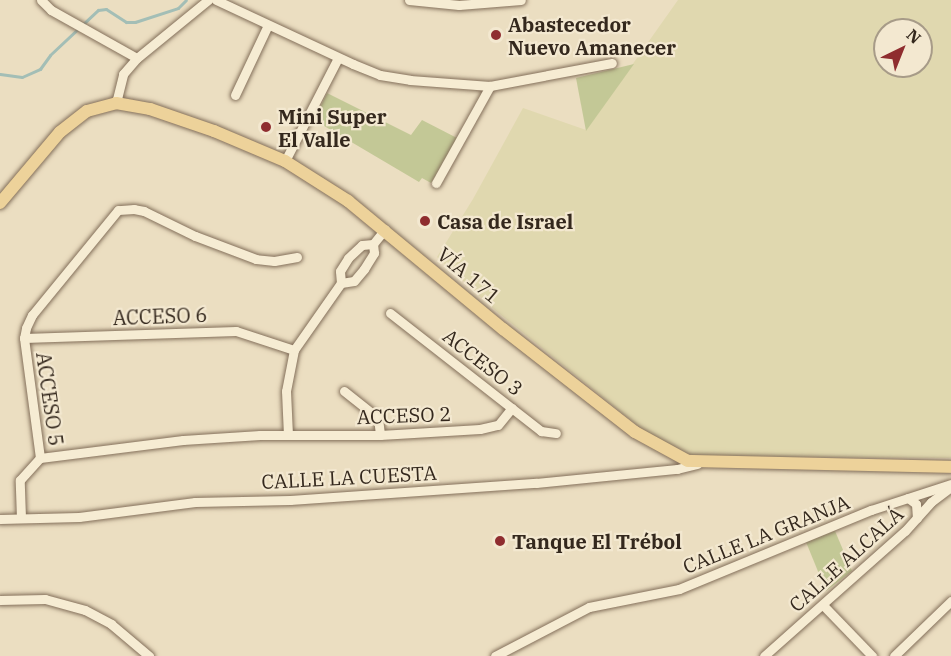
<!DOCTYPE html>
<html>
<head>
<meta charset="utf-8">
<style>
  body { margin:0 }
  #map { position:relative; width:951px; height:656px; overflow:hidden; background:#ebdec1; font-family:"IBM Plex Serif",serif }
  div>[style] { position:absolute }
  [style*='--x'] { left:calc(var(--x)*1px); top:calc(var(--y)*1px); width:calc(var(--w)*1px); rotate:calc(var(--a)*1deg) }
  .farmland>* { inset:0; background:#e0d8af }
  .green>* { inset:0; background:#c3c896 }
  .stream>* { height:3px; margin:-1.5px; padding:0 1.5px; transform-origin:1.5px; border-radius:1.5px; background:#a3beb6 }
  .roads { filter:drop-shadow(0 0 2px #836f5a) drop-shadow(0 0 2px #836f5a) }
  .minor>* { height:9px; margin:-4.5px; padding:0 4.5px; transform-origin:4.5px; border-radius:4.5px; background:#f6ecd3 }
  .major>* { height:12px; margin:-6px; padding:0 6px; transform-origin:6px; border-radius:6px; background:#edd29a }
  .dots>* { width:16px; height:16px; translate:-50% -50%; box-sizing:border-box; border:3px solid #f3e8d0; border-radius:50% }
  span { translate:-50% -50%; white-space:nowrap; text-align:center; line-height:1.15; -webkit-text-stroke:4.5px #f3e8d0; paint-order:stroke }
  .poi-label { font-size:20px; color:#34281d; font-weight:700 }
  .left { translate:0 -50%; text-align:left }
  .street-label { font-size:20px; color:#34281d }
  .north { position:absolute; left:873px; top:18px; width:60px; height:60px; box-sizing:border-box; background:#f3e8d0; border:2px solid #a79b88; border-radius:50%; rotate:43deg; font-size:16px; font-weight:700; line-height:24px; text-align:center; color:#34281d }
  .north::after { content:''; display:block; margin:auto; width:21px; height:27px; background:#8f2d2f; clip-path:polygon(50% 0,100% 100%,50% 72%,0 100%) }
</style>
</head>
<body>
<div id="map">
  <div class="farmland">
    <i style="clip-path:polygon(evenodd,678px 0,951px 0,951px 458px,699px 457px,683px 454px,659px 443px,495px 310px,437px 257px,473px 199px,523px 108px,586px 130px,678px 0,885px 30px,921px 30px,921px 66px,885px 66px,885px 30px)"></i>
  </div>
  <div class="green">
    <i style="clip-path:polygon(634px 64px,586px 131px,576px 78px)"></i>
    <i style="clip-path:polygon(327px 93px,411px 135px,422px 120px,457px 138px,431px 183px,422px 178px,419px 182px,314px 120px)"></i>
    <i style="clip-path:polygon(835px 531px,852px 571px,826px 591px,806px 542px)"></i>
  </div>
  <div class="stream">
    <i style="--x:0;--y:74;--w:22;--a:8"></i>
    <i style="--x:22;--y:77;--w:20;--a:-24"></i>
    <i style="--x:40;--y:69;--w:17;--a:-54"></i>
    <i style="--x:50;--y:55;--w:66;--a:-43.2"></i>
    <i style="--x:98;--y:10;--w:8;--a:-7"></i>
    <i style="--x:106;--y:9;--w:24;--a:33"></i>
    <i style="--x:126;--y:22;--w:9;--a:0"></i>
    <i style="--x:135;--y:22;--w:45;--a:-18"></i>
    <i style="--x:178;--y:8;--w:11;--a:-45"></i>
  </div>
  <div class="roads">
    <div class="minor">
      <i style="--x:41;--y:0;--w:14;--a:45"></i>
      <i style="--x:51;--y:10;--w:98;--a:29.2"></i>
      <i style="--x:216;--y:0;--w:151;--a:25"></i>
      <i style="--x:353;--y:64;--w:29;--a:22"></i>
      <i style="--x:380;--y:75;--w:30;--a:9"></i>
      <i style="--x:410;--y:80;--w:80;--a:4.3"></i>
      <i style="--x:490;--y:86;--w:124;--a:-10.7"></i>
      <i style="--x:409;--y:0;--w:50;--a:5.7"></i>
      <i style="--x:459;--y:5;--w:62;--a:-4.6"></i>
      <i style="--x:235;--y:95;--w:77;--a:-64.8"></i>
      <i style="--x:116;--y:103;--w:30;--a:-76"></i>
      <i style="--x:123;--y:74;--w:21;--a:-49"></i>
      <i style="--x:137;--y:58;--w:92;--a:-39.2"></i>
      <i style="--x:285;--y:161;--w:116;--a:-62.8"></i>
      <i style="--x:436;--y:183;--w:111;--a:-60.9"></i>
      <i style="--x:297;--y:257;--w:23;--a:170"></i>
      <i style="--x:274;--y:261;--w:18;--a:-174"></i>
      <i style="--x:256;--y:259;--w:65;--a:-159.3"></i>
      <i style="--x:195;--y:236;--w:57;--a:-153.9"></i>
      <i style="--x:144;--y:211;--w:10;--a:-169"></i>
      <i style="--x:134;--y:209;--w:16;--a:176"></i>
      <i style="--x:118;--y:210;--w:136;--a:129.3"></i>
      <i style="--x:32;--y:315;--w:14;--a:115"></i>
      <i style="--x:26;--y:328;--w:10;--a:101"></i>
      <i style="--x:24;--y:338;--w:121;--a:82.4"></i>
      <i style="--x:40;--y:458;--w:144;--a:-7.2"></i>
      <i style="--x:183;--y:440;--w:77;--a:-3.7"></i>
      <i style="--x:260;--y:435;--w:120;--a:0"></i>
      <i style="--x:380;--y:435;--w:100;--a:-3.4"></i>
      <i style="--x:480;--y:429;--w:18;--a:-13"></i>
      <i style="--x:498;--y:425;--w:22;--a:-51"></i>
      <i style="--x:341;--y:283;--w:13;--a:-9"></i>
      <i style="--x:354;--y:281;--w:16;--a:-50"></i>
      <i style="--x:364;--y:269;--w:19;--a:-58"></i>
      <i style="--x:374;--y:253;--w:9;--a:-96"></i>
      <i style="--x:390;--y:313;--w:192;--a:38"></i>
      <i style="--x:541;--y:431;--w:15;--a:8"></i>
      <i style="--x:24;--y:338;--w:212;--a:-1.9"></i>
      <i style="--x:236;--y:331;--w:61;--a:18.1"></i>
      <i style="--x:344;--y:391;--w:43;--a:38.5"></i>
      <i style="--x:378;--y:418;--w:17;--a:83"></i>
      <i style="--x:288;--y:435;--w:44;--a:-92.6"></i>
      <i style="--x:286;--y:391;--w:42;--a:-79"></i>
      <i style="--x:294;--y:350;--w:82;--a:-55"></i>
      <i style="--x:341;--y:283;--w:12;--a:-95"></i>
      <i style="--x:340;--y:271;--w:15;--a:-58"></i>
      <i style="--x:348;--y:258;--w:19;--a:-43"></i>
      <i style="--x:362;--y:245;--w:11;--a:-5"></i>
      <i style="--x:373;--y:244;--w:19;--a:-51"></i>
      <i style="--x:908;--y:498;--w:10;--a:37"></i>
      <i style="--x:916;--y:504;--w:14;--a:86"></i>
      <i style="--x:21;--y:518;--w:38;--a:-92"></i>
      <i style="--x:20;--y:480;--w:30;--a:-48"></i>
      <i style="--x:0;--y:519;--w:79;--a:-1.5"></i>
      <i style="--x:79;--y:517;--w:117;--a:-7.4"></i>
      <i style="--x:195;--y:502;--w:95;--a:-1.2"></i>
      <i style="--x:290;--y:500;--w:247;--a:-4"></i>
      <i style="--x:536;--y:483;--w:142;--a:-5.7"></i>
      <i style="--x:677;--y:469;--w:21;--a:-14"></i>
      <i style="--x:0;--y:600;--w:45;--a:-1.3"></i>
      <i style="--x:45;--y:599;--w:41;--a:15.4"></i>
      <i style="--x:85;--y:610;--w:30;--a:28"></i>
      <i style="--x:111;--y:624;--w:50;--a:40.1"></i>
      <i style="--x:823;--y:605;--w:71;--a:46.1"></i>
      <i style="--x:495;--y:656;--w:106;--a:-27.5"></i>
      <i style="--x:589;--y:607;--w:92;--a:-11.3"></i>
      <i style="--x:679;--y:589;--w:208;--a:-22.4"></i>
      <i style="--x:871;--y:510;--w:84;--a:-18"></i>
      <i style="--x:764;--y:656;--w:188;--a:-41.6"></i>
      <i style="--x:905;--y:531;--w:39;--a:-48"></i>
      <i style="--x:931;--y:502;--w:25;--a:-37"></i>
      <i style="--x:894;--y:656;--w:79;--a:-44"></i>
    </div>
    <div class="major">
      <i style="--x:0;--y:203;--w:93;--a:-49.8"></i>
      <i style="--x:60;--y:132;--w:34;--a:-38"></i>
      <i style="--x:87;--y:111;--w:30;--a:-15"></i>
      <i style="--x:116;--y:103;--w:35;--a:10"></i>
      <i style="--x:150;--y:109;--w:68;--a:19"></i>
      <i style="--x:214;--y:131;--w:77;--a:22.9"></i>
      <i style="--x:285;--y:161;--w:75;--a:32.4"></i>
      <i style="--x:348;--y:201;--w:201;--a:39.6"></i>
      <i style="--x:503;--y:329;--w:167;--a:38"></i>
      <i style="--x:635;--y:432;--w:60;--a:28.7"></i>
      <i style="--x:688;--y:461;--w:263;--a:1.3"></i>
    </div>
  </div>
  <div class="dots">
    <i style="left:496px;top:35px;background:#8f2d2f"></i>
    <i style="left:266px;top:127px;background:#8f2d2f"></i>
    <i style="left:425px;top:221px;background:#8f2d2f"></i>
    <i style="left:500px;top:541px;background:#8f2d2f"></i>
  </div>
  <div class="poi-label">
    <span class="left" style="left:508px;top:36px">Abastecedor<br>Nuevo Amanecer</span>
    <span class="left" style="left:278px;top:128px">Mini Super<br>El Valle</span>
    <span class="left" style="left:437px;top:221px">Casa de Israel</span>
    <span class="left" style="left:512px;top:541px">Tanque El Trébol</span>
  </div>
  <div class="street-label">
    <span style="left:469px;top:275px;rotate:40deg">VÍA 171</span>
    <span style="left:160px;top:316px;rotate:-2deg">ACCESO 6</span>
    <span style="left:483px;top:362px;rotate:38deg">ACCESO 3</span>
    <span style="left:50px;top:399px;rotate:82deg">ACCESO 5</span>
    <span style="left:404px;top:415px;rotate:-2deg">ACCESO 2</span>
    <span style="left:349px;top:477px;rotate:-3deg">CALLE LA CUESTA</span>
    <span style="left:766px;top:534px;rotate:-22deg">CALLE LA GRANJA</span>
    <span style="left:846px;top:559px;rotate:-42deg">CALLE ALCALÁ</span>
  </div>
  <div class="north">N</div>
</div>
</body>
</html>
